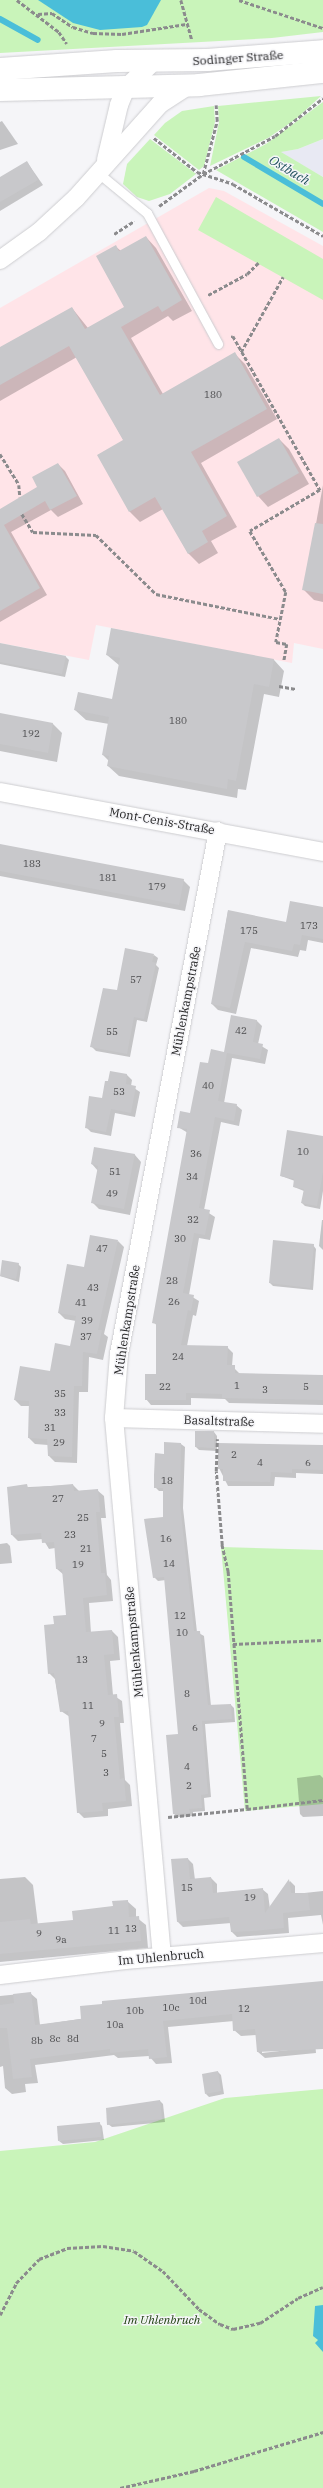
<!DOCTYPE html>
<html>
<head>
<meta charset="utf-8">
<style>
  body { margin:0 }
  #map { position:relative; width:323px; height:2488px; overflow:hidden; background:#f5f5f8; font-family:"IBM Plex Serif",serif }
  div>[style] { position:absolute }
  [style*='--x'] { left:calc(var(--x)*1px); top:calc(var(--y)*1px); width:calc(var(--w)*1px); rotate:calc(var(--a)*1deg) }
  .built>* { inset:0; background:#e8e9f3 }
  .education>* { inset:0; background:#ffe4e8 }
  .green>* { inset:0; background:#c9f4ba }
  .water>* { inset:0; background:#4abed9 }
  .shadow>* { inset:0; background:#0003 }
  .stream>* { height:6px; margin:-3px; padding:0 3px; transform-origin:3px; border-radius:3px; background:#4abed9 }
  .building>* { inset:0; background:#c8c8cb }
  .path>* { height:2.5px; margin-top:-1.25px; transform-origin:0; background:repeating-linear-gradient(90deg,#8b8b8d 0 4px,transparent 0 6px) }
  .roads { filter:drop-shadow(0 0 1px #cdcdd0) drop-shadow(0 0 1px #cdcdd0) }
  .lane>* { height:9px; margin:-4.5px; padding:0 4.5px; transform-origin:4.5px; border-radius:4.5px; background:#fff }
  .street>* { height:18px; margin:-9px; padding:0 9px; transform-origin:9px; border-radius:9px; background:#fff }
  .secondary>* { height:22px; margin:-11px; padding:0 11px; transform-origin:11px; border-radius:11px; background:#fff }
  span { translate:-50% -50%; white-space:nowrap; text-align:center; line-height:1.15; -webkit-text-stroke:3px #f5f5f8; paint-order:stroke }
  .number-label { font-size:10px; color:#4c4c4e }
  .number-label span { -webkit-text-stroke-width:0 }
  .street-label { font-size:12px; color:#232324 }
  .park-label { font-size:12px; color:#204111; font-style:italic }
  .water-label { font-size:13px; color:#1f505c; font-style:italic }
</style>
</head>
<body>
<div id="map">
  <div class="built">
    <i style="clip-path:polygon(323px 139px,323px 177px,280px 152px,298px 149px)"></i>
  </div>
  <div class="education">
    <i style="clip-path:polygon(209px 188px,224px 191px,323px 246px,323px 649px,294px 643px,292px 663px,96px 625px,89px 660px,0 643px,0 308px)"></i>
  </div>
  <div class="green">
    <i style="clip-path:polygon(0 0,323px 0,323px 32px,272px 38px,0 53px)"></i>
    <i style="clip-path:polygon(321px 96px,296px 119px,268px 138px,210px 166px,219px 122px,218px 106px)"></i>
    <i style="clip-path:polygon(323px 102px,323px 139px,298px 149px,281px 152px,323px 177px,323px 232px,216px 170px,266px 144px)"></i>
    <i style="clip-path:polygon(214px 106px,215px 122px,204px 166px,199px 170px,154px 135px,165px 123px,182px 111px)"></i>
    <i style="clip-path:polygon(150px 139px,196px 174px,170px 194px,149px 201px,137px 197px,123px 184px,127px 164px)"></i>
    <i style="clip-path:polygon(216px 197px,323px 259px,323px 300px,198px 230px)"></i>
    <i style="clip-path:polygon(221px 1547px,323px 1550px,323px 1804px,245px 1811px)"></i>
    <i style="clip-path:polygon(323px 2089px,323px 2488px,0 2488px,0 2151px,95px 2142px,225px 2098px)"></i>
  </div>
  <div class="water">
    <i style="clip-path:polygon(38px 0,161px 0,147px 25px,142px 27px,100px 30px,73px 23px)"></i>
    <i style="clip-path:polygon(323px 2305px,323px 2352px,315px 2343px,318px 2340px,313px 2336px,315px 2306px)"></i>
  </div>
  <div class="shadow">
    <i style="clip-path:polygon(2px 121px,18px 144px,0 150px,0 122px)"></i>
    <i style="clip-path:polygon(27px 162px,43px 185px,0 211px,0 178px)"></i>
    <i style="clip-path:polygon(146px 237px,156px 248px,192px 311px,173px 321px,168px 316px,131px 338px,163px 394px,235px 354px,245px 364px,277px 419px,201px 463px,237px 527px,211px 541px,218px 553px,199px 564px,188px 553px,163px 509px,140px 522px,130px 512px,98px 455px,124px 441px,77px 357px,0 401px,0 349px,72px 308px,88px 328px,126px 307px,115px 246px,121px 251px)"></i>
    <i style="clip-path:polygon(279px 439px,289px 449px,309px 484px,268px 507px,258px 496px)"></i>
    <i style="clip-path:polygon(58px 464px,65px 471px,83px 504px,58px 517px,51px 510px,11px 532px,47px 595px,0 622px,0 510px,39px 487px)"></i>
    <i style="clip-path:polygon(323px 485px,323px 602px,314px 600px,304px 590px)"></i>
    <i style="clip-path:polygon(112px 629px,274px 660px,284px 671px,279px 697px,264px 694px,246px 790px,238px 789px,237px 798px,119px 776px,108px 766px,109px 761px,103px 755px,109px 724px,86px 720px,75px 710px,113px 700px,120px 666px,107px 655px)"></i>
    <i style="clip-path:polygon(0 644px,66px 657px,69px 660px,65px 677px,0 664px)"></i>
    <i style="clip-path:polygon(0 714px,53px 724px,62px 733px,57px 762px,0 751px)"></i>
    <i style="clip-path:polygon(0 845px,183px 880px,190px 887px,185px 911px,0 876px)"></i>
    <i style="clip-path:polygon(323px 908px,323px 943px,308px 940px,306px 951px,300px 950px,298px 957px,251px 948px,236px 1014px,218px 1010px,212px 1004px,228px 911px,287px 923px)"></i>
    <i style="clip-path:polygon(154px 955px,158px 958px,156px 965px,159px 968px,147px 1022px,137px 1020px,130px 1057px,96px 1051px,92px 1047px,117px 992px)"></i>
    <i style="clip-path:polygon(256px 1020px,262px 1026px,258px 1044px,268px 1050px,265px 1064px,232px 1058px,224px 1103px,236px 1105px,242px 1110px,239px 1126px,221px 1122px,204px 1210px,215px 1217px,210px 1240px,199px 1238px,189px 1295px,199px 1301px,196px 1316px,193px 1315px,187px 1346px,227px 1347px,233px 1353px,232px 1366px,240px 1374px,323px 1376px,323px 1405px,229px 1403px,225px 1399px,191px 1398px,191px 1405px,151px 1405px,146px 1399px,157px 1375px,157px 1326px,154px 1322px,188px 1133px,178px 1127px,191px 1114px,208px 1065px,225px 1053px)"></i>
    <i style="clip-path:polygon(111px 1072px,127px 1075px,132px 1080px,131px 1086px,140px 1092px,135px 1117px,115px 1113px,111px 1136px,91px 1132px,86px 1127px,103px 1099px)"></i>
    <i style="clip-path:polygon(323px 1137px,323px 1191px,320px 1209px,305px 1206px,302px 1203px,304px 1191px,294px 1187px,295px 1181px,281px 1176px)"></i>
    <i style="clip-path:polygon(95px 1148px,135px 1155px,141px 1162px,130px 1215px,99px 1209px,92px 1202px,98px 1171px,92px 1164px)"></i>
    <i style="clip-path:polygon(322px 1220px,323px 1220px,323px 1250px,319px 1246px)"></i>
    <i style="clip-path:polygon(118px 1241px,124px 1247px,104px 1334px,108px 1337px,103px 1360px,89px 1357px,88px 1392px,79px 1392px,77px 1463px,55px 1462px,49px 1456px,48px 1445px,35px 1444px,29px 1438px,30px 1406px,21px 1406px,15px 1400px,51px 1372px,71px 1347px,76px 1321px,65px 1319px,59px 1313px,85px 1269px)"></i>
    <i style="clip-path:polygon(274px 1242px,313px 1245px,316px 1249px,313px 1290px,273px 1286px,270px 1283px)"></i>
    <i style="clip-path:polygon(18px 1264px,21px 1267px,19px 1282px,0 1276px)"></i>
    <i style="clip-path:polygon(196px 1432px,214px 1432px,217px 1436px,217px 1451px,199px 1450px,196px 1447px)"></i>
    <i style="clip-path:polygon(165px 1443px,181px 1444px,185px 1447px,183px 1508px,197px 1632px,204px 1636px,211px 1706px,231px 1705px,234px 1708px,235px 1722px,205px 1724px,211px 1797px,204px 1798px,205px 1811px,193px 1812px,193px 1816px,178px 1817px,174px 1814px,179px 1734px,166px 1580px,158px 1581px,154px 1577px,145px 1519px,164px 1518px,164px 1491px,159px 1491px,155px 1487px,165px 1455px)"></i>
    <i style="clip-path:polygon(323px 1446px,323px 1474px,296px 1473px,296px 1478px,275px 1477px,274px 1486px,228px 1486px,219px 1468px)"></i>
    <i style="clip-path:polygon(73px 1485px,79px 1491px,97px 1490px,104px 1496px,106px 1518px,101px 1518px,107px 1575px,111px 1580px,113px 1601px,89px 1603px,91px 1633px,112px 1631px,118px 1637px,120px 1660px,110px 1661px,113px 1695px,122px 1701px,124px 1723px,120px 1723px,125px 1780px,130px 1785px,132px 1806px,108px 1809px,108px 1816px,84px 1818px,78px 1812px,70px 1717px,61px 1711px,55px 1679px,49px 1673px,55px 1625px,67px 1616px,64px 1575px,57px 1569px,55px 1548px,49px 1549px,43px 1539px,18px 1541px,12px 1535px,8px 1488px)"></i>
    <i style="clip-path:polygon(7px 1543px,10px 1546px,12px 1563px,0 1564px,0 1544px)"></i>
    <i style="clip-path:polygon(320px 1775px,323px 1778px,323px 1816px,303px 1817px,300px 1814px,297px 1778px)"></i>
    <i style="clip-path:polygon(188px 1859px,193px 1864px,195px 1880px,211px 1878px,217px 1884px,217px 1893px,262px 1889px,268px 1894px,270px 1909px,290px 1881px,295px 1886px,295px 1894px,323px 1891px,323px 1925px,321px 1915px,288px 1918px,289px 1933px,237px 1937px,231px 1931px,231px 1923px,183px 1927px,178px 1922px)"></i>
    <i style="clip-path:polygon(25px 1877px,33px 1885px,38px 1925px,74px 1921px,127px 1901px,136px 1909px,136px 1917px,146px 1925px,148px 1948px,0 1962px,0 1879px)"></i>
    <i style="clip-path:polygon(evenodd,323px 1982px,323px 2029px,314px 2030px,316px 2053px,265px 2058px,258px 2052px,257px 2035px,241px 2036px,234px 2030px,234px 2021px,168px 2027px,172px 2063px,156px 2064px,149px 2056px,118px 2058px,114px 2055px,35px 2065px,38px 2083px,25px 2084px,26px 2092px,12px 2094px,5px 2088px,3px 2066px,0 2067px,0 1996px,30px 1993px,37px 1999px,40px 2025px,323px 1982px,315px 2047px,262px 2053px,262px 2051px,315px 2047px)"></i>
    <i style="clip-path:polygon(218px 2072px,221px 2075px,224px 2094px,209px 2097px,206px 2094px)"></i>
    <i style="clip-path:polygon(160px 2101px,163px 2104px,165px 2122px,112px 2127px,108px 2124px)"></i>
    <i style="clip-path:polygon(99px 2123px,102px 2126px,104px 2140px,63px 2144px,59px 2141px)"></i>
  </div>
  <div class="stream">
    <i style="--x:0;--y:19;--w:43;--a:28.9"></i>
    <i style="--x:244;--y:157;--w:92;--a:30.7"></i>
  </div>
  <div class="building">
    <i style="clip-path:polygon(27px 161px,38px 180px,0 202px,0 177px)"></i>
    <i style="clip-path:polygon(146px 236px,182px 300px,162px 312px,158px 306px,121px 327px,160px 395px,235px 352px,267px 409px,191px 452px,227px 516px,202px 531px,208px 542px,188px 554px,155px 497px,129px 512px,97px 455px,123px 440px,69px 346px,0 385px,0 347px,72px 307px,85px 329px,124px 307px,96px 256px,116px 245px,119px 251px)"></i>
    <i style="clip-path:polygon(279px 438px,299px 473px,257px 497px,237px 462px)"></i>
    <i style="clip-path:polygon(58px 463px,77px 496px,50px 510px,45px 501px,4px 525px,40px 588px,0 611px,0 509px,37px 487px,32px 477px)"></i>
    <i style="clip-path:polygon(315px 523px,323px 524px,323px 594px,302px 590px)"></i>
    <i style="clip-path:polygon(111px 628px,274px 659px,269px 687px,254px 684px,236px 781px,228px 779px,227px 789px,107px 766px,109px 756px,102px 755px,109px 717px,74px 710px,78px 692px,112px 699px,120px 658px,106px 655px)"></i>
    <i style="clip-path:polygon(0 643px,66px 656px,62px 674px,0 662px)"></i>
    <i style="clip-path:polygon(0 713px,53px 723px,48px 753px,0 744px)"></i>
    <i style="clip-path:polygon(0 844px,184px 879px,179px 905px,0 871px)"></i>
    <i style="clip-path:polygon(290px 901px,323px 907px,323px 939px,302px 935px,300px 945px,294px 944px,292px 951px,245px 942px,230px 1008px,211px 1004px,228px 910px,286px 922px)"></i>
    <i style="clip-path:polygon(125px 948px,154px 954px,152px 962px,156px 963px,144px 1019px,134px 1017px,127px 1054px,90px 1047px,103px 988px,117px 990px)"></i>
    <i style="clip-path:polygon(231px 1015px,257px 1020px,253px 1042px,263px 1044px,260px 1059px,227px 1053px,218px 1101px,237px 1104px,234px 1121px,215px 1117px,199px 1208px,210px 1210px,205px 1235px,194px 1233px,183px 1293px,194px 1295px,191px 1311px,188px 1310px,181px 1345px,228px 1346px,227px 1365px,235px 1365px,235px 1373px,323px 1375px,323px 1400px,222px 1398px,222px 1394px,186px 1393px,186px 1400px,145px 1400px,145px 1374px,156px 1374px,156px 1324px,152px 1323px,187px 1129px,177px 1128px,180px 1111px,190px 1113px,200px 1062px,208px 1063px,211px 1049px,224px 1052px)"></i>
    <i style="clip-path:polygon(110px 1071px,127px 1074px,126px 1084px,136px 1086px,131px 1113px,111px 1109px,106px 1132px,85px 1128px,89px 1096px,102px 1098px,105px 1081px,108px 1081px)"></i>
    <i style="clip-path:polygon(287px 1130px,323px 1136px,323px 1172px,317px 1206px,301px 1203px,304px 1189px,293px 1187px,294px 1179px,280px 1176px)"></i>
    <i style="clip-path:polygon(94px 1147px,135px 1154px,124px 1209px,91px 1203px,98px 1166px,91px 1164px)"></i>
    <i style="clip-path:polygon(90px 1235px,118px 1240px,98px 1330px,102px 1330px,97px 1354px,83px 1352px,82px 1386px,74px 1386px,72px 1457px,48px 1456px,47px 1439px,28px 1438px,29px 1401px,14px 1400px,20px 1366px,50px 1371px,55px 1343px,70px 1346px,76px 1316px,58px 1313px,64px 1280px,67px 1264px,84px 1267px)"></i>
    <i style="clip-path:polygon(273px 1240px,314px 1244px,310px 1288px,269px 1283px)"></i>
    <i style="clip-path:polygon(2px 1260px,19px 1263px,16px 1279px,0 1276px)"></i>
    <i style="clip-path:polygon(195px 1431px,214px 1431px,214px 1448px,195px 1447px)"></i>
    <i style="clip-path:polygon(164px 1442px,181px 1443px,180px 1504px,194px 1631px,200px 1631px,208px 1705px,231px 1704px,232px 1719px,202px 1721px,208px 1794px,201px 1795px,202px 1808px,189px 1809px,190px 1813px,173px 1814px,166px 1735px,178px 1734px,164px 1577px,153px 1578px,144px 1519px,163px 1517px,163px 1488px,154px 1488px,154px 1475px,155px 1453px,164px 1454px)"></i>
    <i style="clip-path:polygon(218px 1443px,323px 1445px,323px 1470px,292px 1469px,292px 1473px,271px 1472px,270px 1482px,223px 1481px,223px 1469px,218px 1469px)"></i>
    <i style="clip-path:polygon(27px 1484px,28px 1488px,73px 1484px,74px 1491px,98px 1489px,100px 1512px,96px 1512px,101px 1573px,105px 1573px,107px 1595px,83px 1598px,86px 1632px,112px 1630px,114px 1654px,104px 1655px,108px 1695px,117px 1694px,119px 1717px,114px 1717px,120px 1779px,124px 1778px,126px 1801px,102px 1803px,103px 1811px,77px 1813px,68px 1711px,60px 1712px,54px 1673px,48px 1674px,44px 1625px,54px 1624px,53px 1616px,66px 1615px,62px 1569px,56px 1569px,54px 1542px,42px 1543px,41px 1533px,11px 1535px,7px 1487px)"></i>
    <i style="clip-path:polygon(188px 1858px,190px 1879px,211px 1877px,213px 1893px,263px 1888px,265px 1913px,289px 1879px,291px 1893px,308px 1893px,310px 1910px,283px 1913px,284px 1928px,253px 1931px,231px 1932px,229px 1917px,177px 1922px,171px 1859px)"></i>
    <i style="clip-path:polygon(128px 1900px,129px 1917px,139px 1916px,141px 1941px,0 1954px,0 1922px,30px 1919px,31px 1924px,73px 1920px,72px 1911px,113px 1906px,112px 1901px)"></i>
    <i style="clip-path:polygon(323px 1981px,323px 2049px,257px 2052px,255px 2029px,233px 2031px,232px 2014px,163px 2021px,167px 2057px,149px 2059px,148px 2049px,110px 2053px,110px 2049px,30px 2059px,32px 2077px,13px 2079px,7px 2028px,0 2028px,0 2005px,14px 2003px,13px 1994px,31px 1992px,35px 2025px,81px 2019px,80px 2006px,102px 2004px,102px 2001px)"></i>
    <i style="clip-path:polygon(218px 2071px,221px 2091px,205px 2094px,202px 2074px)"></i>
    <i style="clip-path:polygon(160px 2100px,162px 2119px,107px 2125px,106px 2108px)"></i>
    <i style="clip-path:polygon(100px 2122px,101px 2137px,58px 2141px,57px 2126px)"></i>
  </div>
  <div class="path">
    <i style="--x:17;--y:0;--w:53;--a:37.3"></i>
    <i style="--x:59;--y:32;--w:14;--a:56"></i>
    <i style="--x:181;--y:0;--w:41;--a:74.6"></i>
    <i style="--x:239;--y:0;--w:89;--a:18.4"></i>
    <i style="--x:38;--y:14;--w:14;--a:-4"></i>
    <i style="--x:52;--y:13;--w:25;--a:34"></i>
    <i style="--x:73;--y:27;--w:21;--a:17"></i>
    <i style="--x:93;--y:33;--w:29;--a:2"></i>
    <i style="--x:122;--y:34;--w:65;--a:-8.9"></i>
    <i style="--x:154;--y:138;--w:55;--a:38.3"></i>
    <i style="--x:197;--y:172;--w:38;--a:18"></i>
    <i style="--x:233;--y:184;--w:104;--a:30"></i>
    <i style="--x:203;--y:174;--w:55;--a:-75.2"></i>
    <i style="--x:217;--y:121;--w:16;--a:-94"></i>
    <i style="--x:159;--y:206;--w:54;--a:-36"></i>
    <i style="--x:203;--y:174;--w:81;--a:-27.8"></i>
    <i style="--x:275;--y:136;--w:61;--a:-38.4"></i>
    <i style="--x:114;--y:234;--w:24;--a:-33"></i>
    <i style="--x:208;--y:295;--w:44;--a:-28.3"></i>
    <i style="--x:247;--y:274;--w:16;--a:-45"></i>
    <i style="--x:231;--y:337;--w:2;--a:-27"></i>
    <i style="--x:233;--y:336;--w:177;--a:60.5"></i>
    <i style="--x:320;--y:490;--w:81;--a:149.6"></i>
    <i style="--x:250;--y:531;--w:71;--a:59.5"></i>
    <i style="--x:286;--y:592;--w:51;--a:101.3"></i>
    <i style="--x:276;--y:642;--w:11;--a:10"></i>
    <i style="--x:287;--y:644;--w:17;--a:100"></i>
    <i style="--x:241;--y:352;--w:86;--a:-60.8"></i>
    <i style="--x:0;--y:454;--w:36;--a:58"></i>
    <i style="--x:19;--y:485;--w:12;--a:85"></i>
    <i style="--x:22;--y:514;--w:21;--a:59"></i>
    <i style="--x:33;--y:532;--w:63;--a:2.7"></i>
    <i style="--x:96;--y:535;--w:84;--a:44.5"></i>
    <i style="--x:156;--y:594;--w:126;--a:11.4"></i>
    <i style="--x:279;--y:686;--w:17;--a:10"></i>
    <i style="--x:233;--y:1644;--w:90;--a:-2.5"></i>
    <i style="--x:247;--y:1809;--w:77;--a:-6.8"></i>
    <i style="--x:168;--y:1817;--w:79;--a:-5.8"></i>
    <i style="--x:247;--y:1809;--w:238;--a:-94.6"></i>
    <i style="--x:228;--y:1572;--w:28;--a:-103"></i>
    <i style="--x:222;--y:1545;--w:74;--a:-94.6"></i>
    <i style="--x:216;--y:1471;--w:32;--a:-88"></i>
    <i style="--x:0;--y:2315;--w:36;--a:-63"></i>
    <i style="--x:16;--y:2283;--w:33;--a:-46"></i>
    <i style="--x:39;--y:2259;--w:30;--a:-21"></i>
    <i style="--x:67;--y:2248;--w:36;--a:-3"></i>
    <i style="--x:103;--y:2246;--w:31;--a:9"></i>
    <i style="--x:134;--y:2251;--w:35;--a:35"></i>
    <i style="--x:163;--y:2271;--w:52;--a:46.5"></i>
    <i style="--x:199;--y:2309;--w:26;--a:36"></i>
    <i style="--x:220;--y:2324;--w:14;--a:21"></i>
    <i style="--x:233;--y:2329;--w:28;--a:-13"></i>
    <i style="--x:260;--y:2323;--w:45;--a:-33.3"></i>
    <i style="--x:298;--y:2298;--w:27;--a:-24"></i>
    <i style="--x:120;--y:2488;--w:76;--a:-12.9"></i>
    <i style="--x:194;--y:2471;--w:135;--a:-16.8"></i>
  </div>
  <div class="roads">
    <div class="lane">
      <i style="--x:97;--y:172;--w:65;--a:39.4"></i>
      <i style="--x:147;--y:213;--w:149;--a:61.5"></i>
    </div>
    <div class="street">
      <i style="--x:106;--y:160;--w:57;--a:-76.7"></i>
      <i style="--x:119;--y:105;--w:18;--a:-68"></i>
      <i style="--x:126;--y:88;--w:36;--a:-44"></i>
      <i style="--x:0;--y:260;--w:48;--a:-35.7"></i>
      <i style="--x:39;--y:232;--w:50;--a:-42.6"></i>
      <i style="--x:76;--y:198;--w:126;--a:-48.2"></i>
      <i style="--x:160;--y:104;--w:35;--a:-33"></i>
      <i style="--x:0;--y:792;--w:329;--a:10.5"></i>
      <i style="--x:114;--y:1418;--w:209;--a:1.6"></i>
      <i style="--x:162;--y:1957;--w:541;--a:-95.09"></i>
      <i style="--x:114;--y:1418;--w:64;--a:-85.5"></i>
      <i style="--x:119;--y:1354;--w:532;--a:-79.28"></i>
      <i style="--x:0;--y:1975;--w:126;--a:-6.8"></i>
      <i style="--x:125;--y:1960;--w:199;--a:-4.9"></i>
    </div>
    <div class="secondary">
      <i style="--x:0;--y:69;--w:117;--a:-3.9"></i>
      <i style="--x:117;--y:61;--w:90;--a:-0.6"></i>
      <i style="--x:207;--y:60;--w:116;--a:-4.4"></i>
      <i style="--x:0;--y:90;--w:199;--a:-1.4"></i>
      <i style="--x:199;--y:85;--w:125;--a:-6"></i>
    </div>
  </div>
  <div class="number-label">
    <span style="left:213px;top:395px">180</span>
    <span style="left:178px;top:721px">180</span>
    <span style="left:31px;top:734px">192</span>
    <span style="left:32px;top:864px">183</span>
    <span style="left:108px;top:878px">181</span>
    <span style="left:157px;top:887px">179</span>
    <span style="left:309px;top:926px">173</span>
    <span style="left:249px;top:931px">175</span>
    <span style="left:136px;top:980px">57</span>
    <span style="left:241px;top:1031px">42</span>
    <span style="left:112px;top:1032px">55</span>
    <span style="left:208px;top:1086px">40</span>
    <span style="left:119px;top:1092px">53</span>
    <span style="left:303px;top:1152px">10</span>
    <span style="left:196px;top:1154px">36</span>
    <span style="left:115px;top:1172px">51</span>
    <span style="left:192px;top:1177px">34</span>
    <span style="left:112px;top:1194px">49</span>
    <span style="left:193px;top:1220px">32</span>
    <span style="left:180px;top:1239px">30</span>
    <span style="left:102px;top:1249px">47</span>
    <span style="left:172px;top:1281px">28</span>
    <span style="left:93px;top:1288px">43</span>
    <span style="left:174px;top:1302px">26</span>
    <span style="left:81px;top:1303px">41</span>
    <span style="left:87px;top:1321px">39</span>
    <span style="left:86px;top:1337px">37</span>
    <span style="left:178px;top:1357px">24</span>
    <span style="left:237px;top:1386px">1</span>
    <span style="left:165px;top:1387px">22</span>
    <span style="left:306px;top:1387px">5</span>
    <span style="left:265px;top:1390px">3</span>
    <span style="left:60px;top:1394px">35</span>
    <span style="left:60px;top:1413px">33</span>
    <span style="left:50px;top:1428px">31</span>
    <span style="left:59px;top:1443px">29</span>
    <span style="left:234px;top:1455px">2</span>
    <span style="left:260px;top:1463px">4</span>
    <span style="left:308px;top:1463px">6</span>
    <span style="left:167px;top:1481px">18</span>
    <span style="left:58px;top:1499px">27</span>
    <span style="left:83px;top:1518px">25</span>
    <span style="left:70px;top:1535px">23</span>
    <span style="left:166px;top:1539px">16</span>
    <span style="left:86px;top:1549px">21</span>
    <span style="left:169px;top:1564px">14</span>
    <span style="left:78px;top:1565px">19</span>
    <span style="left:180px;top:1616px">12</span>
    <span style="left:182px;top:1633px">10</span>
    <span style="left:82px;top:1660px">13</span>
    <span style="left:187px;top:1694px">8</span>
    <span style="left:88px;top:1706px">11</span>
    <span style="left:102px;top:1724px">9</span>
    <span style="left:195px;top:1728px">6</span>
    <span style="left:94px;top:1739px">7</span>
    <span style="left:104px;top:1754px">5</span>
    <span style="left:187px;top:1767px">4</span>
    <span style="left:106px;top:1773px">3</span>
    <span style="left:189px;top:1786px">2</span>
    <span style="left:187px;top:1888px">15</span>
    <span style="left:250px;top:1898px">19</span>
    <span style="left:131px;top:1929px">13</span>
    <span style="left:114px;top:1931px">11</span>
    <span style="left:39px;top:1934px">9</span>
    <span style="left:61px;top:1940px">9a</span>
    <span style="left:198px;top:2001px">10d</span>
    <span style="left:171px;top:2008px">10c</span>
    <span style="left:244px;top:2009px">12</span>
    <span style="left:135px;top:2011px">10b</span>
    <span style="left:115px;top:2025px">10a</span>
    <span style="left:55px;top:2039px">8c</span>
    <span style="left:73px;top:2039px">8d</span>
    <span style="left:37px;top:2041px">8b</span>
  </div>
  <div class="street-label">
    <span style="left:238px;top:58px;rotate:-4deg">Sodinger Straße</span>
    <span style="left:162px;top:821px;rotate:10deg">Mont-Cenis-Straße</span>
    <span style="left:186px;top:1001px;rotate:-79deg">Mühlenkampstraße</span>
    <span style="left:127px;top:1320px;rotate:-81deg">Mühlenkampstraße</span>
    <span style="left:219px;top:1421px;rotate:2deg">Basaltstraße</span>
    <span style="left:134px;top:1642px;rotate:-95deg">Mühlenkampstraße</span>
    <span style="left:161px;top:1957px;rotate:-5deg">Im Uhlenbruch</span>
  </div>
  <div class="park-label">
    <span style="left:162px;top:2320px">Im Uhlenbruch</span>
  </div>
  <div class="water-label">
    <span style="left:289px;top:171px;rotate:31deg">Ostbach</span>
  </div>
</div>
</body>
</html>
